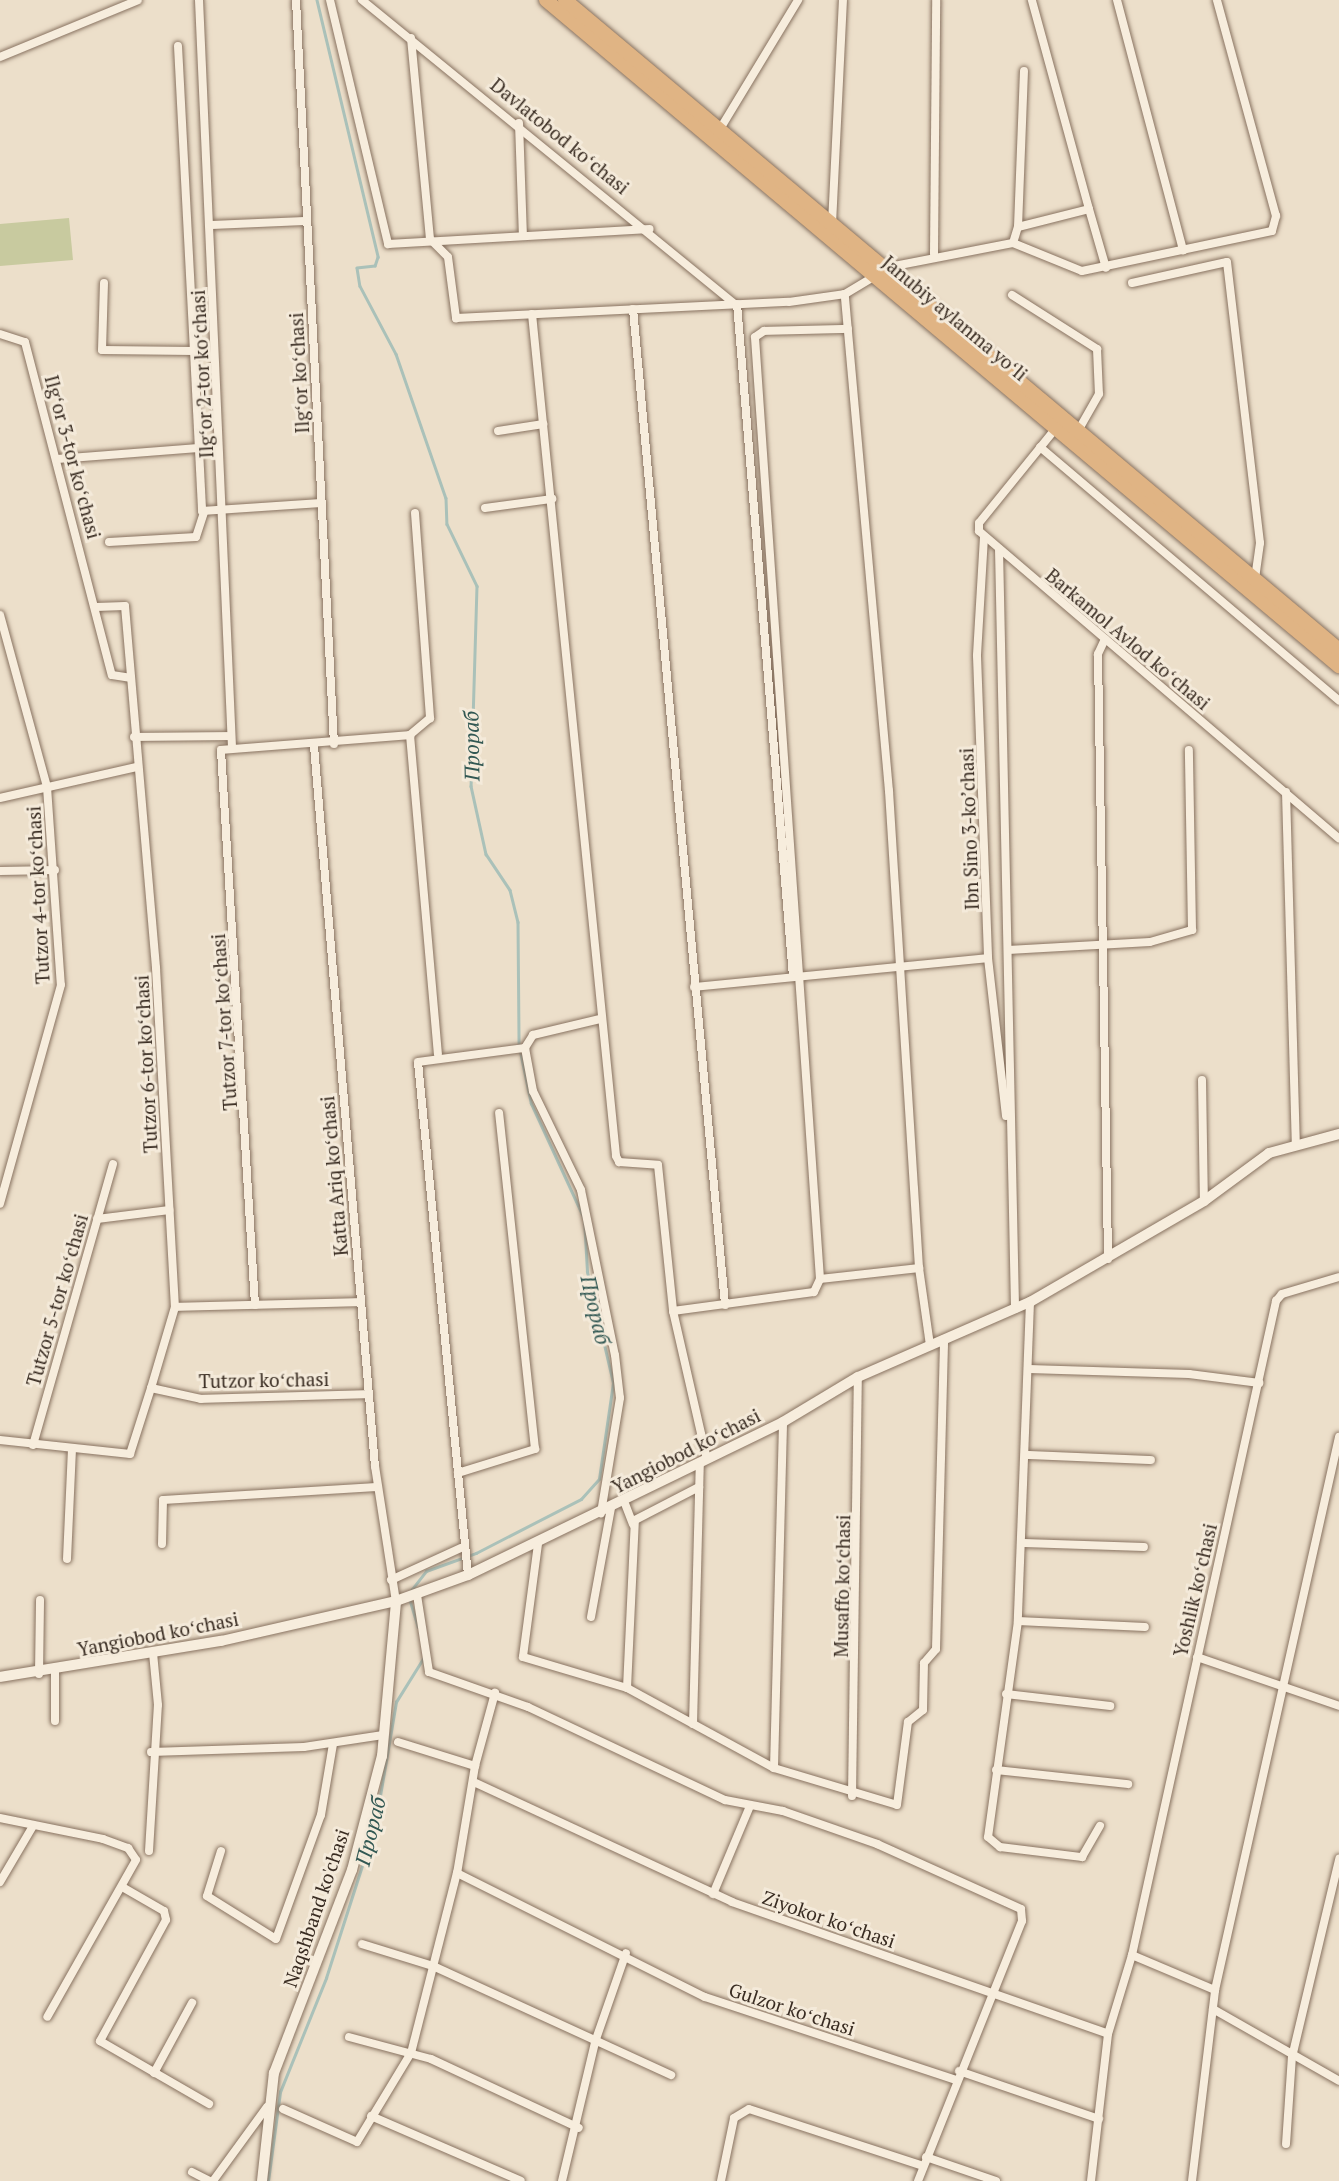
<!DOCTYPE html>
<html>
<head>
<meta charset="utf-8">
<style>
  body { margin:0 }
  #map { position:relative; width:1339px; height:2181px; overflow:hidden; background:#ecdfca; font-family:"PT Serif",serif }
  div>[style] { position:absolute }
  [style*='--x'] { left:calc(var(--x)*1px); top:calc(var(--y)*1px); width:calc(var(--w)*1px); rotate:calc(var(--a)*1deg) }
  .green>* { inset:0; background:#c8ca9f }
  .stream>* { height:2.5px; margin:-1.25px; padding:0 1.25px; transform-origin:1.25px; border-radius:1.25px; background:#aac1b9 }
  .roads { filter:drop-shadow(0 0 2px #887260) drop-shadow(0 0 2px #887260) }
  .minor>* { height:8px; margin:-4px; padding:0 4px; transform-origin:4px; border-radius:4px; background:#f7eddd }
  .tertiary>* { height:10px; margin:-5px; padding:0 5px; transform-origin:5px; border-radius:5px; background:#f7eddd }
  .trunk>* { height:14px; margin:-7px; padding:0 7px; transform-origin:7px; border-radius:7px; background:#e0b484 }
  span { translate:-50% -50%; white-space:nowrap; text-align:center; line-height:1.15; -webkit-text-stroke:6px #f4eada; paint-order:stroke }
  .street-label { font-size:19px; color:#392c22 }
  .water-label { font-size:21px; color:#325853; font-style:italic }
</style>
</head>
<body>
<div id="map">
  <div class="green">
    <i style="clip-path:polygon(69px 218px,73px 260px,0 266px,0 224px)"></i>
  </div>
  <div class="stream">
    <i style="--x:317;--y:0;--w:264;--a:76.6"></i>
    <i style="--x:378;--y:257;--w:9;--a:108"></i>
    <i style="--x:375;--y:266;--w:18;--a:174"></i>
    <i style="--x:357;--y:268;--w:18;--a:81"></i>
    <i style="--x:360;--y:286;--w:77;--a:62.1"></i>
    <i style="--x:396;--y:354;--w:152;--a:70.9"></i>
    <i style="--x:446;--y:498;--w:26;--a:88"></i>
    <i style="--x:447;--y:524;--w:69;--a:64.2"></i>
    <i style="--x:477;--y:586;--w:200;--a:91.7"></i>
    <i style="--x:471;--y:786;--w:70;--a:77.6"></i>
    <i style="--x:486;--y:854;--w:43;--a:56.3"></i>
    <i style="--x:510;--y:890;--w:33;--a:76"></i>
    <i style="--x:518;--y:922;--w:123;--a:89.5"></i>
    <i style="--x:409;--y:1593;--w:28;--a:-52"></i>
    <i style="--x:426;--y:1571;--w:53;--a:-19.8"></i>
    <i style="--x:476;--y:1553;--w:118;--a:-27.2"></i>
    <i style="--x:581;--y:1499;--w:27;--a:-48"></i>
    <i style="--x:599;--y:1479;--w:97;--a:-81.7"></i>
    <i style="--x:613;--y:1383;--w:114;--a:-103.2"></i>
    <i style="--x:587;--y:1272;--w:53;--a:-93.2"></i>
    <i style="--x:584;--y:1219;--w:127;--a:-114.7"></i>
    <i style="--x:531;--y:1104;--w:53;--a:-101.9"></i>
    <i style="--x:410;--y:1600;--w:28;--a:73"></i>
    <i style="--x:268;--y:2181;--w:90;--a:-82.3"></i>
    <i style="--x:280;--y:2092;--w:123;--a:-68"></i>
    <i style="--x:326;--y:1978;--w:161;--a:-72.2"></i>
    <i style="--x:375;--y:1825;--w:125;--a:-80.3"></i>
    <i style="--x:396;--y:1702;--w:53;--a:-58.1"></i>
  </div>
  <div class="roads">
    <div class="minor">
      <i style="--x:199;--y:0;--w:747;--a:87.47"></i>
      <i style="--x:296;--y:0;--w:745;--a:87.08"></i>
      <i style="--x:330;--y:0;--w:251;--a:76.6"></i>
      <i style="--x:388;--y:244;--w:262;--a:-3.3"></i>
      <i style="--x:362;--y:0;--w:479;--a:39.2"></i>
      <i style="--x:1117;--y:0;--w:259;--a:75.2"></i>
      <i style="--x:411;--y:38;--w:202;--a:84.6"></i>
      <i style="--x:430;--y:239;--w:25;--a:45"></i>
      <i style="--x:448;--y:257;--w:62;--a:82.5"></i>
      <i style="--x:456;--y:318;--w:333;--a:-2.8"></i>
      <i style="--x:789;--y:302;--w:57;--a:-8.1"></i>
      <i style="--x:845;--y:294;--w:35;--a:-31"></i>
      <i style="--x:178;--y:46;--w:305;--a:87"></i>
      <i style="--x:0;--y:57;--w:149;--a:-22.4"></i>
      <i style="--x:519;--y:123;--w:113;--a:88"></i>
      <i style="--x:720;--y:129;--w:151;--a:-58.8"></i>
      <i style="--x:1089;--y:209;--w:61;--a:73.9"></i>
      <i style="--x:832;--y:224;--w:224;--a:-87.2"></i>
      <i style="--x:210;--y:225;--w:96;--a:-2.4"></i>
      <i style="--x:1018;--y:227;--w:156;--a:-87.8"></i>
      <i style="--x:1013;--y:243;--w:17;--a:-73"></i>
      <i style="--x:1018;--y:227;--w:73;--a:-14.2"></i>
      <i style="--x:1089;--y:209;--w:217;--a:-105.3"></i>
      <i style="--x:934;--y:254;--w:254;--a:-89.5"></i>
      <i style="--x:884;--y:268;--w:131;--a:-11"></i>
      <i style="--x:1013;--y:243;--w:74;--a:22.1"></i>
      <i style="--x:1082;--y:271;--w:194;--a:-11.9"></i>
      <i style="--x:1272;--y:231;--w:16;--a:-75"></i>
      <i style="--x:1276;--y:216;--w:224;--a:-105.3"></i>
      <i style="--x:104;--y:283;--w:67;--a:91.7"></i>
      <i style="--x:102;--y:350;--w:92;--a:0.6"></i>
      <i style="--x:194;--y:351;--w:160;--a:87.1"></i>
      <i style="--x:202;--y:511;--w:119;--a:-3.8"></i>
      <i style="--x:1132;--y:283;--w:97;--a:-12.5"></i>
      <i style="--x:1227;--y:262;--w:283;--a:83.3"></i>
      <i style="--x:1260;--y:543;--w:36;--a:98"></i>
      <i style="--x:1012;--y:295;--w:101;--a:32.4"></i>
      <i style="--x:1097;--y:349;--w:45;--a:87.5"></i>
      <i style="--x:1099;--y:394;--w:43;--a:119.6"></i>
      <i style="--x:737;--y:304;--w:674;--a:85.24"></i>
      <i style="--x:633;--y:309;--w:1000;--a:84.72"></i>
      <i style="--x:532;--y:314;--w:846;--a:84.3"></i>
      <i style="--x:616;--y:1156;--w:7;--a:63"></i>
      <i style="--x:619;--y:1162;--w:39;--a:4"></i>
      <i style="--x:658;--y:1165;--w:147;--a:84.1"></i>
      <i style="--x:673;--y:1311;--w:152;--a:77.1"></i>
      <i style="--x:0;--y:334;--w:26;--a:18"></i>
      <i style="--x:25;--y:342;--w:344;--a:75.4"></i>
      <i style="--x:112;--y:675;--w:18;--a:9"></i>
      <i style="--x:1056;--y:428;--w:122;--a:129"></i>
      <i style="--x:979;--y:523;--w:8;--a:90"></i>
      <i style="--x:979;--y:531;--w:473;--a:40.5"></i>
      <i style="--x:498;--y:431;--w:46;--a:-8.8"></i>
      <i style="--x:1040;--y:447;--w:392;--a:40.3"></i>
      <i style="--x:58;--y:459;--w:140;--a:-4.5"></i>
      <i style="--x:485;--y:508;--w:68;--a:-7.7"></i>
      <i style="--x:415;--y:513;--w:206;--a:85.8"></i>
      <i style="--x:430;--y:718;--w:26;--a:140"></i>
      <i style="--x:410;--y:735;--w:320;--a:85"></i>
      <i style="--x:984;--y:537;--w:119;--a:93.4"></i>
      <i style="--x:977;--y:656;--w:302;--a:87.9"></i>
      <i style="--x:988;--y:958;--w:159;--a:83.5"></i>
      <i style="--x:109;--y:542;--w:87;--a:-3.3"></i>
      <i style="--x:196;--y:537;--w:26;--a:-72"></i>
      <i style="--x:999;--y:549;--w:760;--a:88.79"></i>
      <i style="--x:96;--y:607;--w:29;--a:-2"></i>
      <i style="--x:125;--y:606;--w:363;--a:85.1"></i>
      <i style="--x:156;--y:968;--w:340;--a:86.8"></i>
      <i style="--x:175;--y:1307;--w:84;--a:106.5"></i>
      <i style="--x:0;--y:615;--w:178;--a:74.7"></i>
      <i style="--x:47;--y:787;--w:198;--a:86"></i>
      <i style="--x:61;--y:985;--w:227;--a:105.6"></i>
      <i style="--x:1105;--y:639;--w:17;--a:115"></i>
      <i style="--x:1098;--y:654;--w:605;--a:89.05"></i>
      <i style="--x:134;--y:737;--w:97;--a:-0.6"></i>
      <i style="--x:314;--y:746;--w:723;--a:85.16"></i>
      <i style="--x:375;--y:1466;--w:137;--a:81.2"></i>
      <i style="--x:1286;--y:792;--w:351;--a:88.4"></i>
      <i style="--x:0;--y:798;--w:140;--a:-12.8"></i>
      <i style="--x:0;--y:871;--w:55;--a:-1"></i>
      <i style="--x:1008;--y:950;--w:142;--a:-3.2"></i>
      <i style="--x:1150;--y:942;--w:44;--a:-15.9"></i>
      <i style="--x:1192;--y:930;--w:180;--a:-91"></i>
      <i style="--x:694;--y:987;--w:295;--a:-5.6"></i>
      <i style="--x:600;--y:1019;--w:69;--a:166.6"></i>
      <i style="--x:533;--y:1035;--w:15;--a:122"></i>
      <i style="--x:525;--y:1048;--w:44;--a:79.5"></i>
      <i style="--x:533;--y:1091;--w:110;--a:64.1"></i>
      <i style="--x:581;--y:1190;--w:168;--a:78.4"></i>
      <i style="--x:615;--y:1355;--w:43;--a:83.4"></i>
      <i style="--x:620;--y:1398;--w:117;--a:99.4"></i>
      <i style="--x:1202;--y:1080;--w:121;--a:89.1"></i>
      <i style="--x:97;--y:1219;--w:73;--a:-7.1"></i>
      <i style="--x:919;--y:1268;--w:78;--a:81.9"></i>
      <i style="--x:820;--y:1279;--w:944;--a:-93.95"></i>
      <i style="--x:755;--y:337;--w:11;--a:-34"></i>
      <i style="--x:764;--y:331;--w:84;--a:-1.4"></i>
      <i style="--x:1030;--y:1302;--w:319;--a:92.2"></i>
      <i style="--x:1018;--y:1621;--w:218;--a:97.9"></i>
      <i style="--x:988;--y:1837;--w:16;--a:40"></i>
      <i style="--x:1000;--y:1847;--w:83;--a:7"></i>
      <i style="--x:1082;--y:1857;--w:36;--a:-60"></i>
      <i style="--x:255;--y:1305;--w:556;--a:-93.51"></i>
      <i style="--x:221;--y:750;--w:190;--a:-4.5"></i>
      <i style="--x:175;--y:1307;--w:185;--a:-1.5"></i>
      <i style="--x:673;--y:1311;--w:142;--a:-7.7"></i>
      <i style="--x:814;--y:1292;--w:14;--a:-65"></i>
      <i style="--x:820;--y:1279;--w:100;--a:-6.3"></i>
      <i style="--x:919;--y:1268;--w:478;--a:-93.6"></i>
      <i style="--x:889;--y:791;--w:499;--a:-95.1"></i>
      <i style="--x:1029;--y:1369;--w:160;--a:1.8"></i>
      <i style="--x:1189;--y:1374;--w:71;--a:7.3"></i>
      <i style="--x:0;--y:1440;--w:131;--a:6.1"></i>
      <i style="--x:130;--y:1454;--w:69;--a:-72.3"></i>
      <i style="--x:151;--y:1388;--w:51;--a:12.4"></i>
      <i style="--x:201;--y:1399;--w:168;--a:-1.7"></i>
      <i style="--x:33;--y:1445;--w:292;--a:-74.1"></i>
      <i style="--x:1027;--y:1455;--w:124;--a:2.3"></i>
      <i style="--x:458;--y:1473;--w:81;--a:-17.3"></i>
      <i style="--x:535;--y:1449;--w:338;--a:-96.1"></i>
      <i style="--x:624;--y:1501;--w:25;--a:69"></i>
      <i style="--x:1024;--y:1543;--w:120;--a:1.9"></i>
      <i style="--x:162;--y:1544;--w:44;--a:-88.7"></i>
      <i style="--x:163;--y:1500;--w:214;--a:-3.5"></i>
      <i style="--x:538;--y:1544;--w:114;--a:97.6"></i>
      <i style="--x:523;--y:1657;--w:109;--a:16.6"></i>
      <i style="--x:627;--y:1688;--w:167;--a:28.6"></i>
      <i style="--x:774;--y:1768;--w:128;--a:16.7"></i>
      <i style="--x:897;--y:1805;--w:84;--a:-82.5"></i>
      <i style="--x:908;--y:1722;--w:19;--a:-39"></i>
      <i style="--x:923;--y:1710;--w:47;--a:-88.8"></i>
      <i style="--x:924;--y:1663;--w:18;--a:-49"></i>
      <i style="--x:936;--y:1649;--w:310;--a:-88.5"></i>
      <i style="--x:67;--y:1559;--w:109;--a:-87.4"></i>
      <i style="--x:468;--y:1575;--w:515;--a:-95.57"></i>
      <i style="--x:418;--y:1062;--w:108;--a:-7.5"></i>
      <i style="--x:391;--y:1580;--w:77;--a:-24.6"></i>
      <i style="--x:417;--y:1595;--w:78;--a:81.1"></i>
      <i style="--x:429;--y:1672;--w:105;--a:19.5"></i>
      <i style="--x:528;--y:1707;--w:218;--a:25.3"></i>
      <i style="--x:725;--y:1800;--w:59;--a:10.7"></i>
      <i style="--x:783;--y:1811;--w:100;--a:19.3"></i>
      <i style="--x:877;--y:1844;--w:158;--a:24.3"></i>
      <i style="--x:1021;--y:1909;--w:12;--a:85"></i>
      <i style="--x:1022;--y:1921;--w:280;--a:111.8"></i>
      <i style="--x:591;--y:1617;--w:111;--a:-79.6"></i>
      <i style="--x:1018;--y:1621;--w:127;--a:2.7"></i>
      <i style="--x:1197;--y:1657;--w:150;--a:19"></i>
      <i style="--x:39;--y:1674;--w:74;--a:-89.2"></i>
      <i style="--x:627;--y:1688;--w:168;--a:-87.3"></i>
      <i style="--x:635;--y:1520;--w:72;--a:-27.3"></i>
      <i style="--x:1006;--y:1694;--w:105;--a:6.6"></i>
      <i style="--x:55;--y:1721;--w:49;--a:-90"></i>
      <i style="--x:693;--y:1724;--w:261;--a:-88.5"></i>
      <i style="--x:398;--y:1742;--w:81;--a:17.3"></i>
      <i style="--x:475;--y:1766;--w:109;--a:99.5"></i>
      <i style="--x:151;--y:1752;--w:153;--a:-1.9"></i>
      <i style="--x:304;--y:1747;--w:80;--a:-8.6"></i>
      <i style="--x:475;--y:1766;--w:76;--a:-74.7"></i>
      <i style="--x:774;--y:1768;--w:346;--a:-88.5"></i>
      <i style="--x:996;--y:1770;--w:133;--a:6.1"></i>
      <i style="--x:476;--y:1783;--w:282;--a:24.9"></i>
      <i style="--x:732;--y:1902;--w:398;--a:19.3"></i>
      <i style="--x:852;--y:1796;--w:419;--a:-89.2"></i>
      <i style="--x:0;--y:1818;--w:105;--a:11.5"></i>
      <i style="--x:103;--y:1839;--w:27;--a:20"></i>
      <i style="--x:128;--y:1848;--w:14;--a:56"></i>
      <i style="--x:136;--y:1860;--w:180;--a:119.5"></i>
      <i style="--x:149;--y:1851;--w:146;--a:-86.5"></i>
      <i style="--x:158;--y:1705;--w:52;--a:-95.5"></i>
      <i style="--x:221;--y:1851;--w:47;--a:107.3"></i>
      <i style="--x:207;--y:1896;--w:81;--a:31.9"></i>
      <i style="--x:276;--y:1939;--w:132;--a:-70.1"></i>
      <i style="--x:321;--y:1815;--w:72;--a:-80.4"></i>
      <i style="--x:0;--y:1882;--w:65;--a:-59.5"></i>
      <i style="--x:124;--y:1888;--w:46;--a:29.9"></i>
      <i style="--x:164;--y:1911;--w:9;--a:77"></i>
      <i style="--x:166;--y:1920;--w:138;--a:118.6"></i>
      <i style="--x:100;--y:2041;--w:126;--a:30"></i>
      <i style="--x:713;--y:1894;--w:95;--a:-67.2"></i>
      <i style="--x:362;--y:1944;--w:74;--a:17.2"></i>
      <i style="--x:433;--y:1966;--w:262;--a:24.6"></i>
      <i style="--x:1132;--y:1955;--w:90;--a:22.9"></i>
      <i style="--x:1213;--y:2009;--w:145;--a:29.7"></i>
      <i style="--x:349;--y:2037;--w:85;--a:15"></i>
      <i style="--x:431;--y:2059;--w:163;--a:25"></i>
      <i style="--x:959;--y:2071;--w:148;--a:18.9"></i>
      <i style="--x:154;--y:2073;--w:80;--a:-61.5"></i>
      <i style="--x:283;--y:2109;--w:81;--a:24"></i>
      <i style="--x:357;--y:2142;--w:104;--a:-58.8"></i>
      <i style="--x:411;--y:2053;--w:186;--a:-75.7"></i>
      <i style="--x:457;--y:1873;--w:277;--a:26.6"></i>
      <i style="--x:705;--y:1997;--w:264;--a:18.3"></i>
      <i style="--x:371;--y:2116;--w:163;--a:23.4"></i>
      <i style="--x:1286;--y:2144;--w:87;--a:-86.1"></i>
      <i style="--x:1292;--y:2057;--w:204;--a:-76.6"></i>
      <i style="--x:926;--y:2157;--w:74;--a:18.9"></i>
      <i style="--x:192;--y:2172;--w:20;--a:27"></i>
      <i style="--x:213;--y:2181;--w:92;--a:-53.9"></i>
      <i style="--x:562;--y:2181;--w:143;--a:-76.6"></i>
      <i style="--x:595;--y:2042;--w:94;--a:-70.8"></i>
      <i style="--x:721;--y:2181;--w:64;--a:-78.3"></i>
      <i style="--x:734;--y:2118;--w:17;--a:-31"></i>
      <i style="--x:749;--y:2109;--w:183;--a:18.1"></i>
      <i style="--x:1091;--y:2181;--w:148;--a:-83.4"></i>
      <i style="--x:1108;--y:2034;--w:83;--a:-73.1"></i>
      <i style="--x:1132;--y:1955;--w:670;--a:-77.58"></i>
      <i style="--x:1276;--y:1301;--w:9;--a:-49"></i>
      <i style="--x:1282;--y:1294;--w:59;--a:-16.6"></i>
      <i style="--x:1192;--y:2181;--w:192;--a:-83.1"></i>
      <i style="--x:1215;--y:1990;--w:567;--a:-77.36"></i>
    </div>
    <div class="tertiary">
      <i style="--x:0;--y:1677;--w:224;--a:-9.3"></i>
      <i style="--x:221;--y:1641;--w:180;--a:-12.9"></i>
      <i style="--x:396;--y:1601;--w:77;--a:-19.9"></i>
      <i style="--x:468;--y:1575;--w:350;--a:-25.9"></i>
      <i style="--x:783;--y:1422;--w:87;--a:-31"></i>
      <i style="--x:858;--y:1377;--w:188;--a:-23.6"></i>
      <i style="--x:1030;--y:1302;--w:201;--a:-30.1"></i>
      <i style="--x:1204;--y:1201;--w:81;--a:-36.4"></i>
      <i style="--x:1269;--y:1153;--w:73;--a:-15.2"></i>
      <i style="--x:262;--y:2181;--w:109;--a:-83.7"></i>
      <i style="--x:274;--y:2073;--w:217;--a:-69"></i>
      <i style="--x:352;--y:1870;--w:118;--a:-75.3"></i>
      <i style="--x:382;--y:1756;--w:156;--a:-84.8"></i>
    </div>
    <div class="trunk">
      <i style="--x:546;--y:0;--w:1036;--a:40.03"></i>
      <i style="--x:565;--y:0;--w:1011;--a:40.02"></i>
    </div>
  </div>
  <div class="street-label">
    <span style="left:560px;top:136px;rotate:39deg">Davlatobod koʻchasi</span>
    <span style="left:955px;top:318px;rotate:40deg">Janubiy aylanma yoʻli</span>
    <span style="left:299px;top:373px;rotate:-93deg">Ilgʻor koʻchasi</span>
    <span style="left:202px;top:374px;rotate:-93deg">Ilgʻor 2-tor koʻchasi</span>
    <span style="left:73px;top:457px;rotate:75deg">Ilgʻor 3-tor koʻchasi</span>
    <span style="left:1128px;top:639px;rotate:40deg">Barkamol Avlod koʻchasi</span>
    <span style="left:969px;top:829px;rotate:-92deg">Ibn Sino 3-koʼchasi</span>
    <span style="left:38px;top:895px;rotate:-93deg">Tutzor 4-tor koʻchasi</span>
    <span style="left:224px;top:1022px;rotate:-94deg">Tutzor 7-tor koʻchasi</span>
    <span style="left:146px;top:1064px;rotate:-93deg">Tutzor 6-tor koʻchasi</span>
    <span style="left:334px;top:1176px;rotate:-95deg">Katta Ariq koʻchasi</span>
    <span style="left:57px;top:1300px;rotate:-74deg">Tutzor 5-tor koʻchasi</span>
    <span style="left:264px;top:1380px;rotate:-1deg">Tutzor koʻchasi</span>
    <span style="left:686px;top:1451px;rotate:-27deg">Yangiobod koʻchasi</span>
    <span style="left:842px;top:1586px;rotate:-89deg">Musaffo koʻchasi</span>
    <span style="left:1195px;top:1590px;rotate:-77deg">Yoshlik koʻchasi</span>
    <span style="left:158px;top:1634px;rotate:-11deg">Yangiobod koʻchasi</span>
    <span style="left:316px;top:1908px;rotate:-71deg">Naqshband ko'chasi</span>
    <span style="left:829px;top:1919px;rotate:19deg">Ziyokor koʻchasi</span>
    <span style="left:792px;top:2009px;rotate:18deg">Gulzor koʻchasi</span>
  </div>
  <div class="water-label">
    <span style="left:471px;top:746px;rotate:-91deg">Прораб</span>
    <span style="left:596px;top:1310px;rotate:77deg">Прораб</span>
    <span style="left:370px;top:1831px;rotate:-76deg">Прораб</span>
  </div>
</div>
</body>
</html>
